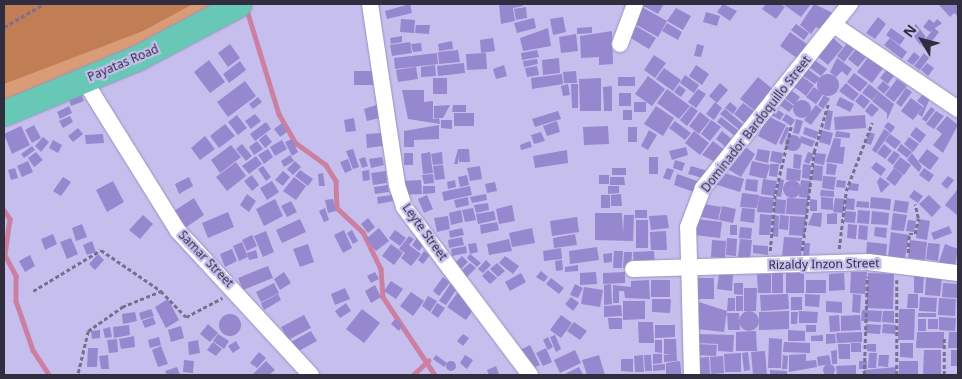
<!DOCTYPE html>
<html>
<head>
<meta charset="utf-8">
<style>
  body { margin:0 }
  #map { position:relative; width:962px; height:379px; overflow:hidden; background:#c6bfee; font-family:"Noto Sans",sans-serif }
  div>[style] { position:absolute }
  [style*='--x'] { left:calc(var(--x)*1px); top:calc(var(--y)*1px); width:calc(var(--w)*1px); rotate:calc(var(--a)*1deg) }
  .green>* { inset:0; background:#da9c77 }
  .forest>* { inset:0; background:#c17d53 }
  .stream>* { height:4.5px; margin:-2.25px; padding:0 2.25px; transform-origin:2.25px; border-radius:2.25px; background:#cb80a2 }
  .building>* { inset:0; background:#9588ce }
  .round { border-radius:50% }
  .path>* { height:2.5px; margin-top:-1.25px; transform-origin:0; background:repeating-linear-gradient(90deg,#757090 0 4px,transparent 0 6.5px) }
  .roads { filter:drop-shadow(0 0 1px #9992bf) drop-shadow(0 0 1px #9992bf) }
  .street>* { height:16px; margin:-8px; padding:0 8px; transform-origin:8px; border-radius:8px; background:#fff }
  .primary>* { height:25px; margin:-12.5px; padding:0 12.5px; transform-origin:12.5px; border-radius:12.5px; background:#66c8b5 }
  span { translate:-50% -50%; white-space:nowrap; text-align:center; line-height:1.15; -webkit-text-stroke:4.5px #c6bfee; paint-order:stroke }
  .street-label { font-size:12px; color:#302d3f }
  .frame { position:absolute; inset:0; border:5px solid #302d3f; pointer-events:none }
  .north { position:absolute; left:897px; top:15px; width:50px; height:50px; -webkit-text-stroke:4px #c6bfee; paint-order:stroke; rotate:307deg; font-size:14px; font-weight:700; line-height:20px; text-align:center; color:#302d3f }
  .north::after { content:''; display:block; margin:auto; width:18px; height:22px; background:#302d3f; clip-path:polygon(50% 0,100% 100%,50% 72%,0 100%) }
</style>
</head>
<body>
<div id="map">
  <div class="green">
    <i style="clip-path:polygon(4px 4px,237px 4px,4px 113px)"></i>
  </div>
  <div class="forest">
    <i style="clip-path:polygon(4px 4px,193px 4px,143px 31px,4px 84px)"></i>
  </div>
  <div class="stream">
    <i style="--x:246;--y:7;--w:112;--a:72.9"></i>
    <i style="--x:279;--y:114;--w:34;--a:60"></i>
    <i style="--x:296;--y:143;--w:37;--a:36"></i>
    <i style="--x:326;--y:165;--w:19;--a:58"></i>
    <i style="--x:336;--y:181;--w:27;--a:88"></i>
    <i style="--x:337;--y:208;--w:35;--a:43"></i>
    <i style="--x:363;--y:232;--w:41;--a:64.1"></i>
    <i style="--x:381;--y:269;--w:28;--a:86"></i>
    <i style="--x:383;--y:297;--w:94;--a:56.3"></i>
    <i style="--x:4;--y:210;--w:11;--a:56"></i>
    <i style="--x:10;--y:219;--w:36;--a:98"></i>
    <i style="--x:5;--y:255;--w:24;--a:62"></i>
    <i style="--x:16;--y:276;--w:25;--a:90"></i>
    <i style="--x:16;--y:301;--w:52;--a:70.9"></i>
    <i style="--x:33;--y:350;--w:30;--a:57"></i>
    <i style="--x:413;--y:375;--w:21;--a:-43"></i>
  </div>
  <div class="building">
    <i style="clip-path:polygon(410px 4px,412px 13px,387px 19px,385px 11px)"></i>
    <i style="clip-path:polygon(499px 4px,523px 4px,523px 6px,513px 8px,515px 21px,501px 24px)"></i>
    <i style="clip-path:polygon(640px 4px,664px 4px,658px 14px)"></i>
    <i style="clip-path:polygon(723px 4px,737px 11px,730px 21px,717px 12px)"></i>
    <i style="clip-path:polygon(766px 4px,780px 4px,785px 7px,776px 19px,762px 9px)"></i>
    <i style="clip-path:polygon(783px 4px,811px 4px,801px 17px)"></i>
    <i style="clip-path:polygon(814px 4px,833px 13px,821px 30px,816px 27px,811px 34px,800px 25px)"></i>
    <i style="clip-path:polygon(938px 4px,958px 4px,958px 16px,954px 13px,950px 17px)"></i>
    <i style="clip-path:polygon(640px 6px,667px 21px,658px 37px,631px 22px)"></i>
    <i style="clip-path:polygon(526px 7px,527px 18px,516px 20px,514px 9px)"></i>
    <i style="clip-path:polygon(676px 8px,691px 16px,683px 30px,667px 21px)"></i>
    <i style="clip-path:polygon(706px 12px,720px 16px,717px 26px,703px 22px)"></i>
    <i style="clip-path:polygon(563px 17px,566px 32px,553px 35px,550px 19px)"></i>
    <i style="clip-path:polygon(878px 17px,886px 24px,875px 39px,866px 33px)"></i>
    <i style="clip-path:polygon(534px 18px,536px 28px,517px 33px,514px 23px)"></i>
    <i style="clip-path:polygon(401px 19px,415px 20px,414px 33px,400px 32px)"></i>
    <i style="clip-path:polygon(929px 19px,934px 23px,937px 19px,942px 23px,930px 32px,923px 27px)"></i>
    <i style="clip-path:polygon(667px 23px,682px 32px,678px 40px,662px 31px)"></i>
    <i style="clip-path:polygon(796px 24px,809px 33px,804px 40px,791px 30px)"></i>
    <i style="clip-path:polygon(916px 24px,926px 37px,920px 45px,910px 31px)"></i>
    <i style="clip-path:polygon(416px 25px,430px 25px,429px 34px,415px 33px)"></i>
    <i style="clip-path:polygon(636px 26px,656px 38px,649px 49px,629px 37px)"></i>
    <i style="clip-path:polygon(592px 27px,592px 33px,577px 34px,577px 28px)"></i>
    <i style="clip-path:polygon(548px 28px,551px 46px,523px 51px,520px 38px)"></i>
    <i style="clip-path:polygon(891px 28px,905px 38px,900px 45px,886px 35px)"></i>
    <i style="clip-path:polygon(934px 28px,939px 32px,926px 49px,921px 45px)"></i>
    <i style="clip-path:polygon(612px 31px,613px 64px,599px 65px,599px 57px,581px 58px,580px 36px)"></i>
    <i style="clip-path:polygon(790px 32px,811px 47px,801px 61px,780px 46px)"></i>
    <i style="clip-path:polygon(576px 34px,578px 51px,561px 53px,559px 37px)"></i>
    <i style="clip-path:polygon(402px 36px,402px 42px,391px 44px,390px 38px)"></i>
    <i style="clip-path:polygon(493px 38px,495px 51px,481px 53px,480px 40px)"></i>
    <i style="clip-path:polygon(833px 38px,843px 47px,828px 65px,817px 56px)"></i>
    <i style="clip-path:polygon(890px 38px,907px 52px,902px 59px,884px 45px)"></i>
    <i style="clip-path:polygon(452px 41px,453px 49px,439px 51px,438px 44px)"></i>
    <i style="clip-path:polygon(849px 41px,856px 47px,844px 62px,837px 56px)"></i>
    <i style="clip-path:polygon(410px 42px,412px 53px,392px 56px,390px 45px)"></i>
    <i style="clip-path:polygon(421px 43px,422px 51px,413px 52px,411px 44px)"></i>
    <i style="clip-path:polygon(230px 44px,240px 58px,228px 67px,218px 53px)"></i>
    <i style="clip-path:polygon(697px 44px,704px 46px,701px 57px,694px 56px)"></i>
    <i style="clip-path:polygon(857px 48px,867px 56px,858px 67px,848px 59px)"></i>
    <i style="clip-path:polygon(458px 50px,460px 62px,439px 64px,438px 52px)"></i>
    <i style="clip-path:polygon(537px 50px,539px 57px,522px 60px,521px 53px)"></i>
    <i style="clip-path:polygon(914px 52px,920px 57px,913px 65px,907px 61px)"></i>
    <i style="clip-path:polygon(437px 53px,438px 64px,395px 69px,394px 58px)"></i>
    <i style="clip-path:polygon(486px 53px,487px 69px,467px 70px,466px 54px)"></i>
    <i style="clip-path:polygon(924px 53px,929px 58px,920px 70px,914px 66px)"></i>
    <i style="clip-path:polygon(654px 55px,666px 63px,655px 78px,644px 70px)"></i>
    <i style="clip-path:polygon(869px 56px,884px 67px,872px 83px,857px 72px)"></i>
    <i style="clip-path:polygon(810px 57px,827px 69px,821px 76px,805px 64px)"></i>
    <i style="clip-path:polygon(559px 58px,560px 73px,543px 75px,542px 60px)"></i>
    <i style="clip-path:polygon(837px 58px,852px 69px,847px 76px,842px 71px,836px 77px,830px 72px)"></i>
    <i style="clip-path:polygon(537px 59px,538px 64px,524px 67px,523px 61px)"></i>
    <i style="clip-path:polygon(209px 60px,225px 82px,210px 93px,194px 72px)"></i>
    <i style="clip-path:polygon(240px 61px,246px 70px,229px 83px,223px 74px)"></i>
    <i style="clip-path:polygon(464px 63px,465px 73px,438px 76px,437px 66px)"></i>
    <i style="clip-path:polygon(927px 63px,934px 68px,928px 76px,921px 70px)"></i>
    <i style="clip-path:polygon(435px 65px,436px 76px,421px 77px,421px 67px)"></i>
    <i style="clip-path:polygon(504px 65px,507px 76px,496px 79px,493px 69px)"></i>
    <i style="clip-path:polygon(696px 65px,709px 74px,702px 85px,689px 76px)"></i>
    <i style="clip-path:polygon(537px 66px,539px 75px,527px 77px,525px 68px)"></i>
    <i style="clip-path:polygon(416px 67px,418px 79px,398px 82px,396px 70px)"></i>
    <i style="clip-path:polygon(805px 67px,820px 78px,815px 84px,800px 74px)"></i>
    <i style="clip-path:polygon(664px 68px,681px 80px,673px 91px,656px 79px)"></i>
    <i style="clip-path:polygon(888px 68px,895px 74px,888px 84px,880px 78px)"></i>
    <i style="clip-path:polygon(354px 71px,380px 71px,380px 85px,354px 85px)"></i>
    <i style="clip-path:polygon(576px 71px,577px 83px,564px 83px,563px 72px)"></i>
    <i style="clip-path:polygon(854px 73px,868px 83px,860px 92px,847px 82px)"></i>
    <i class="round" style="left:817px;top:74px;width:22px;height:22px"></i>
    <i style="clip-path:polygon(562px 74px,563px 84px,532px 89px,531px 78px)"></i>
    <i style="clip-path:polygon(685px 75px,699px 85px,694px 93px,680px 83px)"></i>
    <i style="clip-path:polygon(800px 75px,814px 85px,806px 96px,792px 85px)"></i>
    <i style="clip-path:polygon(648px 76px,665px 89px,652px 106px,635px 94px)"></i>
    <i style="clip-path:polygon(618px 77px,635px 77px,635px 86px,618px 86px)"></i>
    <i style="clip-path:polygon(758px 77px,775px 91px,758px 113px,740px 99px)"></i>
    <i style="clip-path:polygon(433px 78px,447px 78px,447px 94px,433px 94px)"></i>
    <i style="clip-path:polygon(601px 78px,601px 111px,580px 111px,579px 79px)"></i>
    <i style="clip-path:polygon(897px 79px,907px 86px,894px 102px,885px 95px)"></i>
    <i style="clip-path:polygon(245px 81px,256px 96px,228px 117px,217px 102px)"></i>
    <i style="clip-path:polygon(883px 81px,890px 87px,884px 94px,877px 88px)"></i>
    <i style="clip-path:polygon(720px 83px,728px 90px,717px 103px,709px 96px)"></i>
    <i style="clip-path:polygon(846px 83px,859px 94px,853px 101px,839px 91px)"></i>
    <i style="clip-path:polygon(568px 84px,570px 95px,563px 96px,561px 86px)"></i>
    <i style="clip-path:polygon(571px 84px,578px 84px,578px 108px,572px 108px)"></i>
    <i style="clip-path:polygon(869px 84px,879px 92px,872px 100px,862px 93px)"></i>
    <i style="clip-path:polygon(679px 85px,686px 90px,681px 97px,674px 92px)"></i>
    <i style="clip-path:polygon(612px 86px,612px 111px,604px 111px,603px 87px)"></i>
    <i style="clip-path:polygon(787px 87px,800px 97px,794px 105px,781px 95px)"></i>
    <i style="clip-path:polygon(814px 87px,823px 94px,816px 104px,806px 97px)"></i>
    <i style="clip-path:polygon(906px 88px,912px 92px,901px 107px,896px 103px)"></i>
    <i style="clip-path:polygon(667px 89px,690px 106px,679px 119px,657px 103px)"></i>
    <i style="clip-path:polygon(698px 89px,706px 94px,696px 108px,688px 102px)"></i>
    <i style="clip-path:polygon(402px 90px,424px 90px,424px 102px,433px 101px,433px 119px,439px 118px,440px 124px,408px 119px)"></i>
    <i style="clip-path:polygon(80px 92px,84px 101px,71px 106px,68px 97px)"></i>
    <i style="clip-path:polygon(879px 92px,894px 104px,887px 120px,887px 113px,872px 101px)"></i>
    <i style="clip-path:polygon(619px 93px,631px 93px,631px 106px,619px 106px)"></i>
    <i style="clip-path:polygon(924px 93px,930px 98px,922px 117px,918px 114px,924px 106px,917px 101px)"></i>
    <i style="clip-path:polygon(861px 94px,870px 101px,864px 109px,855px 101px)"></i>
    <i style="clip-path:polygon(779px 95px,794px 106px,789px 112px,774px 101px)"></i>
    <i style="clip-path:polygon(824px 95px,830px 99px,823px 109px,818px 105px)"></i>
    <i style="clip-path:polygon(258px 97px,262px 102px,253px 109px,249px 104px)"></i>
    <i style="clip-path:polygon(840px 97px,854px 104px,850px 112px,836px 105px)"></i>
    <i style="clip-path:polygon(911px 98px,923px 107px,913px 120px,901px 111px)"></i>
    <i class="round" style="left:793px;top:100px;width:18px;height:18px"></i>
    <i style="clip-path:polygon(634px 102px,646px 102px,646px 112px,634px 112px)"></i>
    <i style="clip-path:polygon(715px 102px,722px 108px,714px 120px,706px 114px)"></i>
    <i style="clip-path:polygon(730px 102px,737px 108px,733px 114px,725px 108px)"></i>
    <i style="clip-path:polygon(383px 103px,387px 116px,367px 121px,364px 109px)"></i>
    <i style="clip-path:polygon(743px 103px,757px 113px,747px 125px,734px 114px)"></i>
    <i style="clip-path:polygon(871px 103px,879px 109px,872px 117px,865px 111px)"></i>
    <i style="clip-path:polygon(450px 105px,443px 118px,434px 118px,434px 106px)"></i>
    <i style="clip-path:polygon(453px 105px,466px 105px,466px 112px,452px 112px)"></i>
    <i style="clip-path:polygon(771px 105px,784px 114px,780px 120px,767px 112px)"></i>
    <i style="clip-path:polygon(816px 105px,822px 110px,811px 125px,804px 120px)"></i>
    <i style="clip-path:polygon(69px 106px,72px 113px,60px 119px,57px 112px)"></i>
    <i style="clip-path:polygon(656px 106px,674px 118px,663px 136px,644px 124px)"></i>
    <i style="clip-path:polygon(691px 106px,698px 111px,687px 126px,680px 120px)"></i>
    <i style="clip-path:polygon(931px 107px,935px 110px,926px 122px,922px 119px)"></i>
    <i style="clip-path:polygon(725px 109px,744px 125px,740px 130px,720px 114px)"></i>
    <i style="clip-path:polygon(623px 110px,632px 110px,632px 120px,623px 120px)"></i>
    <i style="clip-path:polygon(827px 110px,833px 111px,830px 130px,824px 129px)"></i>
    <i style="clip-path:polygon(558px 111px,561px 119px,535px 127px,532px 119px)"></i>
    <i style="clip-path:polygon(936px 111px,944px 116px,934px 129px,926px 124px)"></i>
    <i style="clip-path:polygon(700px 112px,710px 120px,699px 134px,689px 126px)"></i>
    <i style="clip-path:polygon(454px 113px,474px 113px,474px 126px,454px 126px)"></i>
    <i style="clip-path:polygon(255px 114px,261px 121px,251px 129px,245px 121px)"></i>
    <i style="clip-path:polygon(786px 114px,795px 120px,791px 126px,782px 120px)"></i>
    <i style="clip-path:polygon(237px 115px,247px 128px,238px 135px,228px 122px)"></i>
    <i style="clip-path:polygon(865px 115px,866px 128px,835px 130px,834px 117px)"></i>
    <i style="clip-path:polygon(70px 116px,73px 122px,63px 128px,59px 121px)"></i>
    <i style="clip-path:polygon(768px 116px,786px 125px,776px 145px,758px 136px)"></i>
    <i style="clip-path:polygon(947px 116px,958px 125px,943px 153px,933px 145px,942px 134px,936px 129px)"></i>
    <i style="clip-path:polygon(721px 117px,739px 131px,735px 136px,717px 122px)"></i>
    <i style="clip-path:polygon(354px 118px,356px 131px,346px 132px,344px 120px)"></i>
    <i style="clip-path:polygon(796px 119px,803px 121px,799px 134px,793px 133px)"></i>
    <i style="clip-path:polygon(441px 120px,452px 120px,452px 129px,441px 128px)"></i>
    <i style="clip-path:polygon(711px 120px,721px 127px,710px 141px,701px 134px)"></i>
    <i style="clip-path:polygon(557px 121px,560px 132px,547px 136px,543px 126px)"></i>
    <i style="clip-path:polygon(675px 121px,691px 133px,685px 140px,669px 128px)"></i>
    <i style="clip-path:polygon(266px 122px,271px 129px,255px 141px,250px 134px)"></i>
    <i style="clip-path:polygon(888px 122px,895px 127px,891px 133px,884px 127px)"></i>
    <i style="clip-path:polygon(282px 123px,287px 132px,280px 137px,274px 129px)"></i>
    <i style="clip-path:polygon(225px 124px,235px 136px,219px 148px,210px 136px)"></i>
    <i style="clip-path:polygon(34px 125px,41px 138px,32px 143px,25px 130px)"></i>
    <i style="clip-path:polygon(439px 125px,439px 139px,414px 140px,414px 147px,404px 147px,404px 131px)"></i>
    <i style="clip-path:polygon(21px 126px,30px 145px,12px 154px,4px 134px)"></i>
    <i style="clip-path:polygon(608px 126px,609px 144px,584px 145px,583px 127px)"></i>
    <i style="clip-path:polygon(628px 127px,637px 127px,637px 142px,628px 142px)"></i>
    <i style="clip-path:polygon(786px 127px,790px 128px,782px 145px,779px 143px)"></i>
    <i style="clip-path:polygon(805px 127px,819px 132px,816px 139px,803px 134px)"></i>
    <i style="clip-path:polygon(916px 127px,926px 135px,920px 143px,910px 135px)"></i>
    <i style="clip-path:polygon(78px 128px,83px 134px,73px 142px,68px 136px)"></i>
    <i style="clip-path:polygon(884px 129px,890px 133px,876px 153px,872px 150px)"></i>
    <i style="clip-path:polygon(649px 130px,657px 135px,648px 150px,641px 146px)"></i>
    <i style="clip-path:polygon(821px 130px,833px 133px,830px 145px,819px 142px)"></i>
    <i style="clip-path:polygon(694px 131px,709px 143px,700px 155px,685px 143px)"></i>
    <i style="clip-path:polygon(722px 131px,734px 141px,728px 149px,716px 139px)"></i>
    <i style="clip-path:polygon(836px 131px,850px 133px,850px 138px,835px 137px)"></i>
    <i style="clip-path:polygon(541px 132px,545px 141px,534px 144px,531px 135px)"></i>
    <i style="clip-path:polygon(869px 132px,875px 134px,871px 145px,865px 143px)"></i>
    <i style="clip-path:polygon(382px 133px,383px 146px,367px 148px,366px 134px)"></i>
    <i style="clip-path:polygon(103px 134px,104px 143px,86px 144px,85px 135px)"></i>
    <i style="clip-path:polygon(266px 134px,272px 142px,265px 148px,259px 140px)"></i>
    <i style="clip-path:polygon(890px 134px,901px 142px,895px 149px,885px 141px)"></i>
    <i class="round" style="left:785px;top:135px;width:16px;height:16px"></i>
    <i style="clip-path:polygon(205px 136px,215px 149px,200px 160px,191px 148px)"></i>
    <i style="clip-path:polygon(801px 136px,815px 141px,812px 147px,799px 142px)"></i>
    <i style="clip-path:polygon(43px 137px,49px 142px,41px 152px,35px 146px)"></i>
    <i style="clip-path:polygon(909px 137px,919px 144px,913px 152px,904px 144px)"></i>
    <i style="clip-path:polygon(834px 138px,841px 139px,840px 147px,845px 147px,843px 164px,826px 162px)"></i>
    <i style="clip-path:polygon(292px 139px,298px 152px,292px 156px,285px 142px)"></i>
    <i style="clip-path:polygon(53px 140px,62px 145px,58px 153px,49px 148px)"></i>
    <i style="clip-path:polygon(282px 140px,287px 149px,275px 156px,270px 147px)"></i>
    <i style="clip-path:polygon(257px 141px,263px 149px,254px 155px,249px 147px)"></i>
    <i style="clip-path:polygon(530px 141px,532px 147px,521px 150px,520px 145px)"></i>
    <i style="clip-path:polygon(713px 141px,727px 152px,719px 164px,702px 155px)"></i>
    <i style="clip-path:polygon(242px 144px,252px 156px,246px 161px,236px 149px)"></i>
    <i style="clip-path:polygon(741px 144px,755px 154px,741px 177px,726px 168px)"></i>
    <i style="clip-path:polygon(884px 144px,892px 151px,885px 159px,877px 153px)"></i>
    <i style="clip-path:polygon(901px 144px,912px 152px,907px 158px,897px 150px)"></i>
    <i style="clip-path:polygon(231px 145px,241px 157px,220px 173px,211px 160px)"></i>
    <i style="clip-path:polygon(32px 146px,35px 150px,24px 158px,21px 154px)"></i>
    <i style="clip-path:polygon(686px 147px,688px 155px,672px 160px,669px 151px)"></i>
    <i style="clip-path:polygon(268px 149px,273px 157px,264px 164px,258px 155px)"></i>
    <i style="clip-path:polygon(353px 149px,359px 167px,353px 169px,346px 151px)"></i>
    <i style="clip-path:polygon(458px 149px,469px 149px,470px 162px,459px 162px,458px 156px,458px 164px,454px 164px)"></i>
    <i style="clip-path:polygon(758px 149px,770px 151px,768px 163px,755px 160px)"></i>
    <i style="clip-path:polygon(927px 149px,939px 158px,930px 170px,918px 161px)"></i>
    <i style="clip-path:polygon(567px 150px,568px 163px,535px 168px,533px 156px)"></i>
    <i style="clip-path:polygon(772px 151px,783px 153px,781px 164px,770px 161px)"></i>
    <i style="clip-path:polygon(894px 151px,900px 155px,893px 165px,887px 160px)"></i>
    <i style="clip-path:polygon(36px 152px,43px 160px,34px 167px,28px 158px)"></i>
    <i style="clip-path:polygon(430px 152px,433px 173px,423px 174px,421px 154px)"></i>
    <i style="clip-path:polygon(442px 152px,443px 164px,433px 165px,431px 154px)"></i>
    <i style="clip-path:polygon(808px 152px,814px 154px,809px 164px,804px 162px)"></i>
    <i style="clip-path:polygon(404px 153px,413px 153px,413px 165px,404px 165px)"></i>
    <i style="clip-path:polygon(815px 153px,826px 154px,824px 165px,814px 163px)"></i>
    <i style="clip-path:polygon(912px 153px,922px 167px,919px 172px,907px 160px)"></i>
    <i style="clip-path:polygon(794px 154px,802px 155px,800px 169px,793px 168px)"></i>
    <i style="clip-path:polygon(290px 155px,294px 161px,284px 167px,281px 161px)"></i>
    <i style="clip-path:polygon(256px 156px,262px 164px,249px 174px,242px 166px)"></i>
    <i style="clip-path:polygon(365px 157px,368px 166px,362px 168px,359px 159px)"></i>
    <i style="clip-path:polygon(382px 157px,384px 165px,371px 168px,369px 159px)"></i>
    <i style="clip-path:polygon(649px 157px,658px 157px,658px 174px,649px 174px)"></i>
    <i style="clip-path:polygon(900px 157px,911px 165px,904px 175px,893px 167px)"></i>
    <i style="clip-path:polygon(348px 159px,352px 170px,345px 173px,340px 162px)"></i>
    <i style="clip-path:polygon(675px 160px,685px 163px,682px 171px,673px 168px)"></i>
    <i style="clip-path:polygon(28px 161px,33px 172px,22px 177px,17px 166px)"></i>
    <i style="clip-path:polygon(295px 161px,301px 167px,293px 175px,287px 169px)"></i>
    <i style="clip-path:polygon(752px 161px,770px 165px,766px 179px,749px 175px)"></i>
    <i style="clip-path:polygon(236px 162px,246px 176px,227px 191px,216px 177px)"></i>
    <i style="clip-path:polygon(876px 162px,886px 169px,881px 176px,871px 168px)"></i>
    <i style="clip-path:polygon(827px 163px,837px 165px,835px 175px,826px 174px)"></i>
    <i style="clip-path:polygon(770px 164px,779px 164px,777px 177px,769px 176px)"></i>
    <i style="clip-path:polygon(803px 164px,811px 165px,810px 179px,802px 178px)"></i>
    <i style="clip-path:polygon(443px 165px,445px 179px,435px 180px,433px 166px)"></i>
    <i style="clip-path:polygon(813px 165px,823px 166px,822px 181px,812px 180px)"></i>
    <i style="clip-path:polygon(263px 166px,271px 177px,266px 181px,258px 169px)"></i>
    <i style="clip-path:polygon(480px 166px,482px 179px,470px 181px,467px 168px)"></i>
    <i style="clip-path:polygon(691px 166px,708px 171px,706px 179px,688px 174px)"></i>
    <i style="clip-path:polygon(15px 168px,18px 178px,11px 180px,8px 170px)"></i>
    <i style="clip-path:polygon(612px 168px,626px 168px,626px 175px,612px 175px)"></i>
    <i style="clip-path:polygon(667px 168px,674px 170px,670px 180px,663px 178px)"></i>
    <i style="clip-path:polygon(787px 168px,801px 170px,800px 181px,786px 180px)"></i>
    <i style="clip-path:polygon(894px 168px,903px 175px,895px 186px,886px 179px)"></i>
    <i style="clip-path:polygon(924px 168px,934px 175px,929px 182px,919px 175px)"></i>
    <i style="clip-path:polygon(300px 170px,313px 179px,308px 186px,295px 176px)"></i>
    <i style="clip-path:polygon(369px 170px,370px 180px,363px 181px,362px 171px)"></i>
    <i style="clip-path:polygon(283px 171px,290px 177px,283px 186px,275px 180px)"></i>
    <i style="clip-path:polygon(386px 171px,387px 183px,373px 185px,371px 173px)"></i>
    <i style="clip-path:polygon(718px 171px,744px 179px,740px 192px,714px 184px)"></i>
    <i style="clip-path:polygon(323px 173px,325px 186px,319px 186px,318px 174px)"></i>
    <i style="clip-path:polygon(433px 174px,434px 183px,424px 184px,422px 175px)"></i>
    <i style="clip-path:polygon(677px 174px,700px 182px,697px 193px,674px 185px)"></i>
    <i style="clip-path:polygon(252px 175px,259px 185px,252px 191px,244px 181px)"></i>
    <i style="clip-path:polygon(467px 175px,469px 185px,460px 187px,458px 177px)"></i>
    <i style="clip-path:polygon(599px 175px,609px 175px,609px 184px,599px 184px)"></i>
    <i style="clip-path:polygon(823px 176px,836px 177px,834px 190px,822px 188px)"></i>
    <i style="clip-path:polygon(948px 176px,954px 180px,947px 189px,941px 184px)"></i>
    <i style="clip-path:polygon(63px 177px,71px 182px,61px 196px,53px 191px)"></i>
    <i style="clip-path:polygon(189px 177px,193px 186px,179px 194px,175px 184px)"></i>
    <i style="clip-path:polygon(294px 177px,306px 186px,296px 200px,283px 191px)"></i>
    <i style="clip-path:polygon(610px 177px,624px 177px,625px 185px,610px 185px)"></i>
    <i style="clip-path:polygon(880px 177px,890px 184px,881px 193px,877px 182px)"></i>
    <i style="clip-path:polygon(746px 179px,758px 180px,757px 192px,745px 190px)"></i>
    <i style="clip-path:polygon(763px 179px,777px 181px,774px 196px,761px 194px)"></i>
    <i style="clip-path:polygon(779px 179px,784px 180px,781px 197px,776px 196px)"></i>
    <i style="clip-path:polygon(421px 180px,422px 194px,402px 195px,401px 181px)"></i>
    <i style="clip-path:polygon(455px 180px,456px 187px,448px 189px,447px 182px)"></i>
    <i style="clip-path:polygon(801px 180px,811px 181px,809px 198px,799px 197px)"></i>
    <i style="clip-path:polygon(837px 180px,846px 181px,845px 188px,836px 187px)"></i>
    <i class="round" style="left:783px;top:180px;width:18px;height:18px"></i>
    <i style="clip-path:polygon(113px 181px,124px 202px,107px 212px,96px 190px)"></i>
    <i style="clip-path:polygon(272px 181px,279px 192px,267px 200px,260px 188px)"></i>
    <i style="clip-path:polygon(495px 182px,497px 191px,487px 193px,485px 184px)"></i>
    <i style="clip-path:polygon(849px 183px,859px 184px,858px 191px,848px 190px)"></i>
    <i style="clip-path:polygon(388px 185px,389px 192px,375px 194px,374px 187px)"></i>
    <i style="clip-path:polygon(423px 186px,435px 186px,435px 193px,423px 194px)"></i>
    <i style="clip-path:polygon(470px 186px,472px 195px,444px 201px,442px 192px)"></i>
    <i style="clip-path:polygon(608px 186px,619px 186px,619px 193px,608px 194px)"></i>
    <i style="clip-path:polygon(821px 190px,834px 191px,834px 197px,820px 196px)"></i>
    <i style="clip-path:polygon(914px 190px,923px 196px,918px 203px,909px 197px)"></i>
    <i style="clip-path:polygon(957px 190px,958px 191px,958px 216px,945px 205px)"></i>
    <i style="clip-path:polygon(742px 193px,759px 195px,757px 208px,740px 207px)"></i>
    <i style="clip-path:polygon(247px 194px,256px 201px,249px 212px,240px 205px)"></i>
    <i style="clip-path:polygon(486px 194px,487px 200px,472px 203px,470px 197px)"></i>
    <i style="clip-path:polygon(621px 194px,622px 206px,611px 206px,611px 195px)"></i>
    <i style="clip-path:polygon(392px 195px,393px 201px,378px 204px,377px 197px)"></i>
    <i style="clip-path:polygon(427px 195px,433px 209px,424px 213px,418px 199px)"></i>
    <i style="clip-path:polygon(601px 195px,610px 195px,610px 208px,601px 208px)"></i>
    <i style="clip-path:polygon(929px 195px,941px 207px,932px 217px,919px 204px)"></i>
    <i style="clip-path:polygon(759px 196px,774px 198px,772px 213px,757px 212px)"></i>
    <i style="clip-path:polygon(468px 197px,469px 205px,456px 208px,454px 200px)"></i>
    <i style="clip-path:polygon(821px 197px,833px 198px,833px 210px,821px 209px)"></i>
    <i style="clip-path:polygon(871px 197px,891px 199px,890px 210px,870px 208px)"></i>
    <i style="clip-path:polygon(194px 198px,204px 215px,185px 228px,174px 211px)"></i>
    <i style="clip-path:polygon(787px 198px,808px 199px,807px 215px,786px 214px)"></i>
    <i style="clip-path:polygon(835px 198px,845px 199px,843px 213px,833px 212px)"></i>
    <i style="clip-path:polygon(846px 198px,855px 199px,854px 210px,845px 209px)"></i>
    <i style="clip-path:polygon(275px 199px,283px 216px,264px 226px,256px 209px)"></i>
    <i style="clip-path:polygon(333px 199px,336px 211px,328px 213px,325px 200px)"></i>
    <i style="clip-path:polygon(775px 199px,786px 200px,785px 214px,774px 213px)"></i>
    <i style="clip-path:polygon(810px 199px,817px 200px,817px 211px,810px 211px)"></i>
    <i style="clip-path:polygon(895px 200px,909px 202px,907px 213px,893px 211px)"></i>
    <i style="clip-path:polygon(291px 201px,297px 212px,287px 217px,281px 206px)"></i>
    <i style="clip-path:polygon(857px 201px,869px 202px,869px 208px,856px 207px)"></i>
    <i style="clip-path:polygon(488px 203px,489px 210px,476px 213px,474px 205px)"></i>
    <i style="clip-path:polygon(698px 203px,721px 207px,718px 220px,696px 216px)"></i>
    <i style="clip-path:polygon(512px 205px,515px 221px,499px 224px,496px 209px)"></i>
    <i style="clip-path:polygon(722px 206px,736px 209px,733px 223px,719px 220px)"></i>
    <i style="clip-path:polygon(325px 208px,329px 220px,324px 222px,319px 211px)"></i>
    <i style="clip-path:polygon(473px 208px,476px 220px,465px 222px,462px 210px)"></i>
    <i style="clip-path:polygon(742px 208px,755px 209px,754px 223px,740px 221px)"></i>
    <i style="clip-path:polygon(461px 210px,463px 222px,451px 225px,449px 213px)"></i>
    <i style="clip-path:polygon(635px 210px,647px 210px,647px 218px,635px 218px)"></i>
    <i style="clip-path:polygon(858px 210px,870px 211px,869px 224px,857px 223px)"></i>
    <i style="clip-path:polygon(494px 211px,496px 220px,478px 224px,476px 214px)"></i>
    <i style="clip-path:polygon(845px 211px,856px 212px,855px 223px,844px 222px)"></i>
    <i style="clip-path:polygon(872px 211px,889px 213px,888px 225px,871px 224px)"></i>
    <i style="clip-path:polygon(228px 212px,234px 227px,208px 238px,202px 223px)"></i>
    <i style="clip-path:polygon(595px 213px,622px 213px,623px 233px,624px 215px,634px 215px,633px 241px,595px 240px)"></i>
    <i style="clip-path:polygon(813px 213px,822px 213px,821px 227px,808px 225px)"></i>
    <i style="clip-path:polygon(837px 213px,837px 224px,827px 224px,827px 214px)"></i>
    <i style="clip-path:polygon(893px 213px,907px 215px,904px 231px,891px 230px)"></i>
    <i style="clip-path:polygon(760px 214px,772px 215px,770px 235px,759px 235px)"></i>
    <i style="clip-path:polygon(143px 215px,153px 224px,140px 239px,129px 230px)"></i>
    <i style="clip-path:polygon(667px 215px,669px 228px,651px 230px,649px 216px)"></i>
    <i style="clip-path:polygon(774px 215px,779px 216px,778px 237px,772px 236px)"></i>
    <i style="clip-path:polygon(780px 215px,789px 216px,788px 230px,779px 229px)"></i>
    <i style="clip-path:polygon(448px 216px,450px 229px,437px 232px,434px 218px)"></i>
    <i style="clip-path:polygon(790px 216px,806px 217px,805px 236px,789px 235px)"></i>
    <i style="clip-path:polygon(577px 217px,579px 232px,552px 236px,550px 221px)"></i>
    <i style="clip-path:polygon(368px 218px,375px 227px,368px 233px,361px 224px)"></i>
    <i style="clip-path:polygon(300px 219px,306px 232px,282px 243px,276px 230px)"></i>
    <i style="clip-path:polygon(696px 219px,722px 222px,720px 238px,694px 235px)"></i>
    <i style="clip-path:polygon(919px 219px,930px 221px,927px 240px,916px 238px)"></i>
    <i style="clip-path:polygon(636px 220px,648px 220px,648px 248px,636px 248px)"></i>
    <i style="clip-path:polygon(908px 220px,916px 221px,914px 232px,906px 231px)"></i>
    <i style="clip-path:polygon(497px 222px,499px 230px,481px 234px,480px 225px)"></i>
    <i style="clip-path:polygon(82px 224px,87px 237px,76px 241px,72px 228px)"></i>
    <i style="clip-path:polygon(848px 224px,857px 225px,856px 239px,847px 238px)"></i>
    <i style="clip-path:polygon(730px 225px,737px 225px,737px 235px,730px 235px)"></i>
    <i style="clip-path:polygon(859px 225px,868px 226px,867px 240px,858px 239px)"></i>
    <i style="clip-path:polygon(949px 226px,952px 233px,934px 240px,931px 233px)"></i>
    <i style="clip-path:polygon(740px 227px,752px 228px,751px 239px,739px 238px)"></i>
    <i style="clip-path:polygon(875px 227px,887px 228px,886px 238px,874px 236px)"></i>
    <i style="clip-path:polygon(379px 228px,389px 241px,376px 251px,366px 239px)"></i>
    <i style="clip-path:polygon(462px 228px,464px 235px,450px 238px,449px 231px)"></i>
    <i style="clip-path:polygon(532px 228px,535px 243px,512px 247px,509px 233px)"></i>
    <i style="clip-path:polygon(344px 230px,352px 248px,343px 253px,334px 235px)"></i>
    <i style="clip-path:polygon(352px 230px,358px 241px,353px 244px,347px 233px)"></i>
    <i style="clip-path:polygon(395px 230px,406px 238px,400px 246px,389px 238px)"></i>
    <i style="clip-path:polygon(266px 231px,274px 252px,263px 257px,254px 236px)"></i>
    <i style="clip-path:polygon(666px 231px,667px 250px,651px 250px,650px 232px)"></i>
    <i style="clip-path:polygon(891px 232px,909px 235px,905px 259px,888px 257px)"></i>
    <i style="clip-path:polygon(53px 234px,57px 244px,45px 250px,41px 239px)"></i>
    <i style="clip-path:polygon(575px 234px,577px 245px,554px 248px,553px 238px)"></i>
    <i style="clip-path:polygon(252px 235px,257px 246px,247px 251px,242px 240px)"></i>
    <i style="clip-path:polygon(419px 235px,427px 241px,419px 251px,412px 245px)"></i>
    <i style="clip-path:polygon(409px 236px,414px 239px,409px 245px,421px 254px,411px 266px,401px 258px,405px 253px,399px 249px)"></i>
    <i style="clip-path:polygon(462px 237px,464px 245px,449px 248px,448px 240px)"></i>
    <i style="clip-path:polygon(784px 237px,802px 238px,801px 258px,782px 257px)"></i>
    <i style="clip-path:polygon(71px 238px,78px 254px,67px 259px,60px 242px)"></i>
    <i style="clip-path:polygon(727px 238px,737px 239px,736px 256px,726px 255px)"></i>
    <i style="clip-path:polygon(509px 239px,512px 251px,489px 255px,487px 244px)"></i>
    <i style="clip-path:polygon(740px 239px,752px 240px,750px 259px,738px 257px)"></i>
    <i style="clip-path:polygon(712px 240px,726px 241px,725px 258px,711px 257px)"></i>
    <i style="clip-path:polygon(910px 240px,927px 242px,925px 260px,908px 258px)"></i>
    <i style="clip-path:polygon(92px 241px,96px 252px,87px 255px,83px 245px)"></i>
    <i style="clip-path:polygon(242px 242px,248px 257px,239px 261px,233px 246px)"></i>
    <i style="clip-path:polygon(867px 242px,887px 244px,886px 256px,866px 255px)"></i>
    <i style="clip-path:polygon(476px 243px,478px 252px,470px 254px,468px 244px)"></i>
    <i style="clip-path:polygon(804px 243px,810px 243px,809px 257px,803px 257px)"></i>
    <i style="clip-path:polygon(928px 243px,940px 244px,938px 261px,926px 259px)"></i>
    <i style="clip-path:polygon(308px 244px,314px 262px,300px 267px,293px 249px)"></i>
    <i style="clip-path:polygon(391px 244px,403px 253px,394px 265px,382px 256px)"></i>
    <i style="clip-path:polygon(945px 244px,958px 249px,955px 267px,939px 262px)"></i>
    <i style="clip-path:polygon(753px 245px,768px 246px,768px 255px,753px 253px)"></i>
    <i style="clip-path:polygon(466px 246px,467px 253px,452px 256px,451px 249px)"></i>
    <i style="clip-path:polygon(597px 247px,599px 260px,570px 264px,569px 251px)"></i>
    <i style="clip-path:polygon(561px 248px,562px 259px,544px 261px,543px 251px)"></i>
    <i style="clip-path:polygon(232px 249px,237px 261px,225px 267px,220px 254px)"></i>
    <i style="clip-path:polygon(256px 250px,258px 258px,249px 260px,247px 253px)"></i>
    <i style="clip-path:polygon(424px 251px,430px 255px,423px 264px,418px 260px)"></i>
    <i style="clip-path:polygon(614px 251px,623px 251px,622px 268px,613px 268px)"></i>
    <i style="clip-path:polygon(654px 251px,655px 267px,634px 268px,633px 252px)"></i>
    <i style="clip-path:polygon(624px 252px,632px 252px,631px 269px,623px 268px)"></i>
    <i style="clip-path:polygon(612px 253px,612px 262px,604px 263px,603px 254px)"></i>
    <i style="clip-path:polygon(98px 254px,104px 260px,95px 270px,89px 264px)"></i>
    <i style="clip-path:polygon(470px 254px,481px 263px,477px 267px,467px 258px)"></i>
    <i style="clip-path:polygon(30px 255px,35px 266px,25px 272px,19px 261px)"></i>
    <i style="clip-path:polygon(462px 256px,468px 262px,461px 269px,455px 263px)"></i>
    <i style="clip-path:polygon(505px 256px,519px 266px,513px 274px,499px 263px)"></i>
    <i style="clip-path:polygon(486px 260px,491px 265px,483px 273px,478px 269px)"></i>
    <i style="clip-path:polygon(562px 260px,563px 270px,556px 271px,555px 261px)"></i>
    <i style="clip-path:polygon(470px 263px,476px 268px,467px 277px,461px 271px)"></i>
    <i style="clip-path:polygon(497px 263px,505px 271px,498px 277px,490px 269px)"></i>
    <i style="clip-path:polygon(578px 265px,578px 271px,565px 272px,565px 267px)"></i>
    <i style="clip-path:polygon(268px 266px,273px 278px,243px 290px,238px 278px)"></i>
    <i style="clip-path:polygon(488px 270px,497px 278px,490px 284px,482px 276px)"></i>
    <i style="clip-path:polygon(541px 271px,548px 277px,544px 282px,536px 277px)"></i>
    <i style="clip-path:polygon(284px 272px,291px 283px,280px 290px,274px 279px)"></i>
    <i style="clip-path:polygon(375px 272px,379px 279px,371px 283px,367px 276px)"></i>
    <i style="clip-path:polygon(596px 272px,597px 284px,580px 285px,580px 273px)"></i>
    <i style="clip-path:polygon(625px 272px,625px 283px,603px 284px,603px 273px)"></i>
    <i style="clip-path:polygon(772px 272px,783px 272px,783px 293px,772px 293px)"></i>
    <i style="clip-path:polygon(851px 272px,867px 272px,865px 294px,850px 293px)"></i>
    <i style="clip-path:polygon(521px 273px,526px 282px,510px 291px,505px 282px)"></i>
    <i style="clip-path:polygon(786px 273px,804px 273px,804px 293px,786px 293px)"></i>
    <i style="clip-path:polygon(844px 273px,845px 290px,829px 291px,829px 274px)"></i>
    <i style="clip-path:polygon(868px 273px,894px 274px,893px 309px,866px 308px)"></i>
    <i style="clip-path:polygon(914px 273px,924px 273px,923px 293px,914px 293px)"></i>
    <i style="clip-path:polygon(719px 274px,733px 275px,732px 291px,717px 289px)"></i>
    <i style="clip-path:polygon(757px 274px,771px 274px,771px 293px,758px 293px)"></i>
    <i style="clip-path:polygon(443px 277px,450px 282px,439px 296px,433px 291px)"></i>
    <i style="clip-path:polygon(926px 277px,942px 278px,940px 296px,925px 295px)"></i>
    <i style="clip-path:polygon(551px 278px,564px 288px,559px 294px,546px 284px)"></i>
    <i style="clip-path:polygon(694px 278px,714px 278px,714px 299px,694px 299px)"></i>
    <i style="clip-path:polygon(649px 280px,650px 299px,625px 298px,624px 291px,619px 291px,619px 303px,613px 303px,613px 285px,631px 287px,631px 281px)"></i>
    <i style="clip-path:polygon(651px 280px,670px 280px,670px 297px,651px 297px)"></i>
    <i style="clip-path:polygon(806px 280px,826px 280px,826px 293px,806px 293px)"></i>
    <i style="clip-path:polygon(391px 281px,403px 289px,396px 299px,384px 291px)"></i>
    <i style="clip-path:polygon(274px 283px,279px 293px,261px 302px,256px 292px)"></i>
    <i style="clip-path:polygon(451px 283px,458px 287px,446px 305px,439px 301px)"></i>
    <i style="clip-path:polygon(734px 283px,743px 283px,743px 295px,734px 294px)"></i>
    <i style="clip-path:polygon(943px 283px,958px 284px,957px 298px,942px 297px)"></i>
    <i style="clip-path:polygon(575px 284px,583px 288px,578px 298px,570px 295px)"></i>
    <i style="clip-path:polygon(611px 284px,612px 304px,604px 305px,604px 285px)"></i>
    <i style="clip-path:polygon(375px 285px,381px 297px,371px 303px,365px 291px)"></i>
    <i style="clip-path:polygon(584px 287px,603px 290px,600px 307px,581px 304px)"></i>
    <i style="clip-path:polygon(345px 288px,350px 299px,335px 305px,331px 294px)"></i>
    <i style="clip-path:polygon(744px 288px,757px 288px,756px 311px,744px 311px)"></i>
    <i style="clip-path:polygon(411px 292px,424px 301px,413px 316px,400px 306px)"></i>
    <i style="clip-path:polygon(458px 292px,476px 306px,466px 320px,447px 307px)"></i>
    <i style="clip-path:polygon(278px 294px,281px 300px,264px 310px,261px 303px)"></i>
    <i style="clip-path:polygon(788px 294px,789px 309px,761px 311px,760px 295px)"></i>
    <i style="clip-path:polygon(805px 294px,820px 295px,819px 307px,805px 306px)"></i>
    <i style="clip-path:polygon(853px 294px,861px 295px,860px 313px,852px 312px)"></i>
    <i style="clip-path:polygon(908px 294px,918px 294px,918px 308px,907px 308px)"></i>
    <i style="clip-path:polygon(428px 296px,437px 301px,430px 312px,422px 306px)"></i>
    <i style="clip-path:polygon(736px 296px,743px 296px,743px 311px,736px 311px)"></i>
    <i style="clip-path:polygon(571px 297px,579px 303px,573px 311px,565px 304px)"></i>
    <i style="clip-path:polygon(791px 297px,802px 297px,802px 310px,791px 310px)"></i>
    <i style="clip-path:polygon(920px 297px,937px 298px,936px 312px,919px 311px)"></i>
    <i style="clip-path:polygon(728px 298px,735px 298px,735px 311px,727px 311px)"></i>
    <i style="clip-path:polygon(939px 298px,956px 299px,955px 316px,938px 315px)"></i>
    <i style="clip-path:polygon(168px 299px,179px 320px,166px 328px,155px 307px)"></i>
    <i style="clip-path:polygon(652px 299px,671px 299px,670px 313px,652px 312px)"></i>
    <i style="clip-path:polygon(623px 301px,645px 301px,645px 319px,623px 320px)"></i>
    <i style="clip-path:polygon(826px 301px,842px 302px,842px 313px,826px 312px)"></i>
    <i style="clip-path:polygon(699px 302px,727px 311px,724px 332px,696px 329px)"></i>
    <i style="clip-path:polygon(346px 303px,351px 311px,340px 318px,335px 311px)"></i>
    <i style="clip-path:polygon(437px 303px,445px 308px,438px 318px,431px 313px)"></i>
    <i style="clip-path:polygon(621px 305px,622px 316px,604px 317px,604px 306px)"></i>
    <i style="clip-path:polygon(151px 309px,154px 316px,141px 320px,139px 313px)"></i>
    <i style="clip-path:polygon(362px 309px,380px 323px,364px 343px,346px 329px)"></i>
    <i style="clip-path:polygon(899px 309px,915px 309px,914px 340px,898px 340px)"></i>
    <i style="clip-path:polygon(862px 310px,882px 311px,881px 322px,861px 321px)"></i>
    <i style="clip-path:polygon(789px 311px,789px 329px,759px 330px,759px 312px)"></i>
    <i style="clip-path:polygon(799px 311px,818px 312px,817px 323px,799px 323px)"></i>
    <i style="clip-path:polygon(883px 311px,894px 311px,894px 323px,882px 322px)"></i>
    <i class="round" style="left:739px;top:311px;width:20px;height:20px"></i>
    <i style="clip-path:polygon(135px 312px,137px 321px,123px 324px,122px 314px)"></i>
    <i style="clip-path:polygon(791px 312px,798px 312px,797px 324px,791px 324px)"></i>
    <i style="clip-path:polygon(727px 313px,739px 313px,740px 330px,728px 330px)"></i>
    <i style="clip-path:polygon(918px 313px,936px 313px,936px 317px,918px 317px)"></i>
    <i class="round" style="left:219px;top:314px;width:22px;height:22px"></i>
    <i style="clip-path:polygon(304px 315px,311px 328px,288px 340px,281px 327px)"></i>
    <i style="clip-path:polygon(561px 315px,572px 323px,561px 338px,550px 330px)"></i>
    <i style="clip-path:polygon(839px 315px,840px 331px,830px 332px,829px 316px)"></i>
    <i style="clip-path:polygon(860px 315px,861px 330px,841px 331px,841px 316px)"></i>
    <i style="clip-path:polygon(153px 317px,156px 324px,145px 328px,142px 321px)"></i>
    <i style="clip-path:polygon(939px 317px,956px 318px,955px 331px,939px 330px)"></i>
    <i style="clip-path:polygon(608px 318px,622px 318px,622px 329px,609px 329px)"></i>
    <i style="clip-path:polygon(395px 319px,403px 325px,399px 331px,391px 324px)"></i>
    <i style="clip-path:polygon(918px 319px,926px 319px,926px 331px,918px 331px)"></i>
    <i style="clip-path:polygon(928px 319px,938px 319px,938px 329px,928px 329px)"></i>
    <i style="clip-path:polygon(574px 322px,587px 331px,580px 340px,567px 331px)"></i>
    <i style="clip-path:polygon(638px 322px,653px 322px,654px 343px,639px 343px)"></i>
    <i style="clip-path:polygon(208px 324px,218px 333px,210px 342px,200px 334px)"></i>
    <i style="clip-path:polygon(866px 324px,881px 325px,880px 334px,865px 333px)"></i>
    <i style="clip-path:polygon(883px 324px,896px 325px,895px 334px,882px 333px)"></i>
    <i style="clip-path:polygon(129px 325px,130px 335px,114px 338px,113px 327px)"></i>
    <i style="clip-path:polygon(655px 325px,675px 325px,675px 337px,655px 338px)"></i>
    <i style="clip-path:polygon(806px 325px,816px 325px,816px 332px,806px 332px)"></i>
    <i style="clip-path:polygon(181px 326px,184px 338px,171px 342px,168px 330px)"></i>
    <i style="clip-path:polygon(110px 327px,112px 337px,105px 338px,103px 329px)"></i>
    <i style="clip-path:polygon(100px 330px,100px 338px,92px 339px,91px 331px)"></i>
    <i style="clip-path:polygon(788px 330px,805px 331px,805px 341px,788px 341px)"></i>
    <i style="clip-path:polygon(311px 331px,317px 341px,295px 353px,289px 343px)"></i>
    <i style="clip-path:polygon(756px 331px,757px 351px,736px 351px,736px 332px)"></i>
    <i style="clip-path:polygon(862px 332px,862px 342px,837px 343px,836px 333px)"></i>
    <i style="clip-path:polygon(917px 332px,944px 332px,944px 348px,916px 348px)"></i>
    <i style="clip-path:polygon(949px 332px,958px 332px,958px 348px,948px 348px)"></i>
    <i style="clip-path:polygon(218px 334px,229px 341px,224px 349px,213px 341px)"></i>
    <i style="clip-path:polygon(463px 334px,469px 338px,463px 346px,457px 341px)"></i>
    <i style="clip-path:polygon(697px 334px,734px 335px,733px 352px,718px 351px,718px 344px,697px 343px)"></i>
    <i style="clip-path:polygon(826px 334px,835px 334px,836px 343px,826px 344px)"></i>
    <i style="clip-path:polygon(555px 335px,561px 349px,556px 352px,550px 337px)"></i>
    <i style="clip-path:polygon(823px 335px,823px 341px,811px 341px,811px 336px)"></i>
    <i style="clip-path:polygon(134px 336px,135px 347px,121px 349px,119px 339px)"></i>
    <i style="clip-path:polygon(159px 337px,161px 345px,150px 348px,148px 340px)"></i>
    <i style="clip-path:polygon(548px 337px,553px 347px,548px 350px,543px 340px)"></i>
    <i style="clip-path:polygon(769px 338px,782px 339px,781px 368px,768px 368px)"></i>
    <i style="clip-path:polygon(117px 339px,118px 352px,109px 353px,107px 340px)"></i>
    <i style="clip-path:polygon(664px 339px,676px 339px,677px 361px,664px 362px,664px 355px,672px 354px,664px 354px)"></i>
    <i style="clip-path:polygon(198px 340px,200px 353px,189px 355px,188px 342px)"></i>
    <i style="clip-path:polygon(655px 340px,662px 340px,662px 353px,655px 352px)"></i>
    <i style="clip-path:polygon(236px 341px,240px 348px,233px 353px,228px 346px)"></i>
    <i style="clip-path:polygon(213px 342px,222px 349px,216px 356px,207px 350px)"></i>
    <i style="clip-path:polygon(784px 342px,810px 343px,810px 353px,783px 352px)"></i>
    <i style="clip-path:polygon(851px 343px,861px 343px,861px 352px,851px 352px)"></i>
    <i style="clip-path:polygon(900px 343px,913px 343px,913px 358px,900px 357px)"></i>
    <i style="clip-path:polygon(696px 344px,717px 345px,716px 356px,696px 355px)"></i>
    <i style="clip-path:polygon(838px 344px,850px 344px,850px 359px,839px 359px)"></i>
    <i style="clip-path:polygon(867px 344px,876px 344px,876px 352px,867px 351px)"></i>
    <i style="clip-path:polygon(530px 345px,540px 365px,529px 370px,520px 350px)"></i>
    <i style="clip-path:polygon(161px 346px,168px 364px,158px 367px,152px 350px)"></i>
    <i style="clip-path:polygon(88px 348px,98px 348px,97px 367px,87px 367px)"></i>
    <i style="clip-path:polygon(546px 348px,552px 362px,543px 366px,536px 353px)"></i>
    <i style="clip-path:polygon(575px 350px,581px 363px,560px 373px,554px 360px)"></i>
    <i style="clip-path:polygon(837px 350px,837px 364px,832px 364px,831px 351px)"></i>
    <i style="clip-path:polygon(924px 350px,941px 350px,941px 375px,923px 375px)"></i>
    <i style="clip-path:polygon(951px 350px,958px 350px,958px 366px,951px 366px)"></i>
    <i style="clip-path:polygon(765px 351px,767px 375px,753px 375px,751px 352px)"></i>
    <i style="clip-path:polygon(259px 352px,266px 358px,257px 368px,250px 363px)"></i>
    <i style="clip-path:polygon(748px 352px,750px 370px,744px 371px,742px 353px)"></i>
    <i style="clip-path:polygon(741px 353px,741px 372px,725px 372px,724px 354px)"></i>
    <i style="clip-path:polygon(869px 353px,877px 353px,876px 368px,868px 368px)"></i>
    <i style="clip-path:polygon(653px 354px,662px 354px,662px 363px,653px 364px)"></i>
    <i style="clip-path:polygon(806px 354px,806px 361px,816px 360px,817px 367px,789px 372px,789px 355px)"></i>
    <i style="clip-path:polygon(108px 355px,109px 369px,101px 369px,99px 356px)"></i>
    <i style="clip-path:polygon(436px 355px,447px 363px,444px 367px,433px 359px)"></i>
    <i style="clip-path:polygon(465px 355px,473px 360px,467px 369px,460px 363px)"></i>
    <i style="clip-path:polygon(599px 355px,605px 375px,587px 375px,582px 360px)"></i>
    <i style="clip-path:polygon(643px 355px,644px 372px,635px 372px,634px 356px)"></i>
    <i style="clip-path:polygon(644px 355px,651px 355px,652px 371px,645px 371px)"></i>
    <i style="clip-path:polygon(783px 355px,788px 356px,787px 369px,782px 369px)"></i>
    <i style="clip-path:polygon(829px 355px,831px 364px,818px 366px,817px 357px)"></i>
    <i style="clip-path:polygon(879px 355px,889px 355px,888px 367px,878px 366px)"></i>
    <i style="clip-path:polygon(723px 356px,724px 373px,711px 374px,710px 357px)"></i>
    <i style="clip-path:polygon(709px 357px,710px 374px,697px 375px,695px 358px)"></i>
    <i style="clip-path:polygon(621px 359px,633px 359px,633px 372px,621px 371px)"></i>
    <i style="clip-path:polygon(184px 360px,194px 361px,193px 373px,183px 372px)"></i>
    <i class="round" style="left:446px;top:361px;width:10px;height:10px"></i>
    <i style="clip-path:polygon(266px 361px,275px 370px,269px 375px,252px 375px)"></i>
    <i style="clip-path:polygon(680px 361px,681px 370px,672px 371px,681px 370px,681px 375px,666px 375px,666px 363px)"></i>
    <i style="clip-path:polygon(859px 361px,867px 361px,867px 369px,859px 369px)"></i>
    <i style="clip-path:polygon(899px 361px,918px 361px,918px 375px,899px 375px)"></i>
    <i style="clip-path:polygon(665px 364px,665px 370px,653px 371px,653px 365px)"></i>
    <i class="round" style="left:823px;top:364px;width:12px;height:12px"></i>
    <i style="clip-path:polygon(856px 365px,856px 374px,837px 375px,836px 366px)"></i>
    <i style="clip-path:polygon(496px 366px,499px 374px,489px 375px,487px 370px)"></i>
    <i style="clip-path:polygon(177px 367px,180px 375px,167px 375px,165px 371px)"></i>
    <i style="clip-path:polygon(579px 367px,583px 375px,563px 375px)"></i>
    <i style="clip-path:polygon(896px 367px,896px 375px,864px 375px,864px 370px)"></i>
    <i style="clip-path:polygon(770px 370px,787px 371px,787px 375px,770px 375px)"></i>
  </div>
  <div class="path">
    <i style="--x:4;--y:27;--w:46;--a:-29.9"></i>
    <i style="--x:839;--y:249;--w:58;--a:-83.1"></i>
    <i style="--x:846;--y:191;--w:73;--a:-69.1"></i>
    <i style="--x:770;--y:251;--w:57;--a:-85"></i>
    <i style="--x:775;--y:194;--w:69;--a:-76.6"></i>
    <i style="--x:802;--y:251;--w:100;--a:-83.1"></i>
    <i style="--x:814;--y:152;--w:50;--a:-73.7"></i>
    <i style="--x:908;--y:253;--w:19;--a:-87"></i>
    <i style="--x:909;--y:234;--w:6;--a:0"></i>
    <i style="--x:915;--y:234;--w:16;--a:-79"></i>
    <i style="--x:918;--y:218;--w:14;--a:-102"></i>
    <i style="--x:897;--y:280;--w:95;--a:90"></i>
    <i style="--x:33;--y:291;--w:79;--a:-31.1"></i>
    <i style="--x:101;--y:250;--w:73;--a:34.3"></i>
    <i style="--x:78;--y:373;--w:43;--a:-76.6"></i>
    <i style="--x:88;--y:331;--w:42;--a:-35.2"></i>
    <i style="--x:122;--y:307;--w:42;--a:-22.3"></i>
    <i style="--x:161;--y:291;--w:36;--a:46"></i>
    <i style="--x:186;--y:317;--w:41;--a:-27.8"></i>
    <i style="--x:864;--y:375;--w:98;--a:-88.2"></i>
    <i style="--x:944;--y:375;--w:39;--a:-90"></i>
  </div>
  <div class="roads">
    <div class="street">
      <i style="--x:370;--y:4;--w:183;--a:81.5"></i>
      <i style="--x:397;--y:185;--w:23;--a:72"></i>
      <i style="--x:404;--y:207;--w:210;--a:53.1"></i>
      <i style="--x:834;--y:25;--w:150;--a:34.1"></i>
      <i style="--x:620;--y:44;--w:43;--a:-69.4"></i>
      <i style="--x:84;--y:80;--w:178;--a:58.1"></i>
      <i style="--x:178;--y:231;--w:196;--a:47.3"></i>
      <i style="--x:633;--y:269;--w:235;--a:-1.7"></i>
      <i style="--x:868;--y:262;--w:91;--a:7"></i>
      <i style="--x:692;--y:375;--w:148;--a:-91.5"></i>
      <i style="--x:688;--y:227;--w:42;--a:-69"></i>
      <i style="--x:703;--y:188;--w:236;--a:-51.4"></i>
    </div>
    <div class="primary">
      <i style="--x:4;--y:113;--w:144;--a:-22.5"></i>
      <i style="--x:137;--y:58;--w:115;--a:-27.9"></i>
    </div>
  </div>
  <div class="street-label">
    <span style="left:123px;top:63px;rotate:-23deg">Payatas Road</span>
    <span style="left:756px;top:124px;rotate:-52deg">Dominador Bardoquillo Street</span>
    <span style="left:425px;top:232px;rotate:54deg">Leyte Street</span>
    <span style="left:206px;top:259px;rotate:46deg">Samar Street</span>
    <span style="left:824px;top:264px;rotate:-1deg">Rizaldy Inzon Street</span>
  </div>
  <div class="frame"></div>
  <div class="north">N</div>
</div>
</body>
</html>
